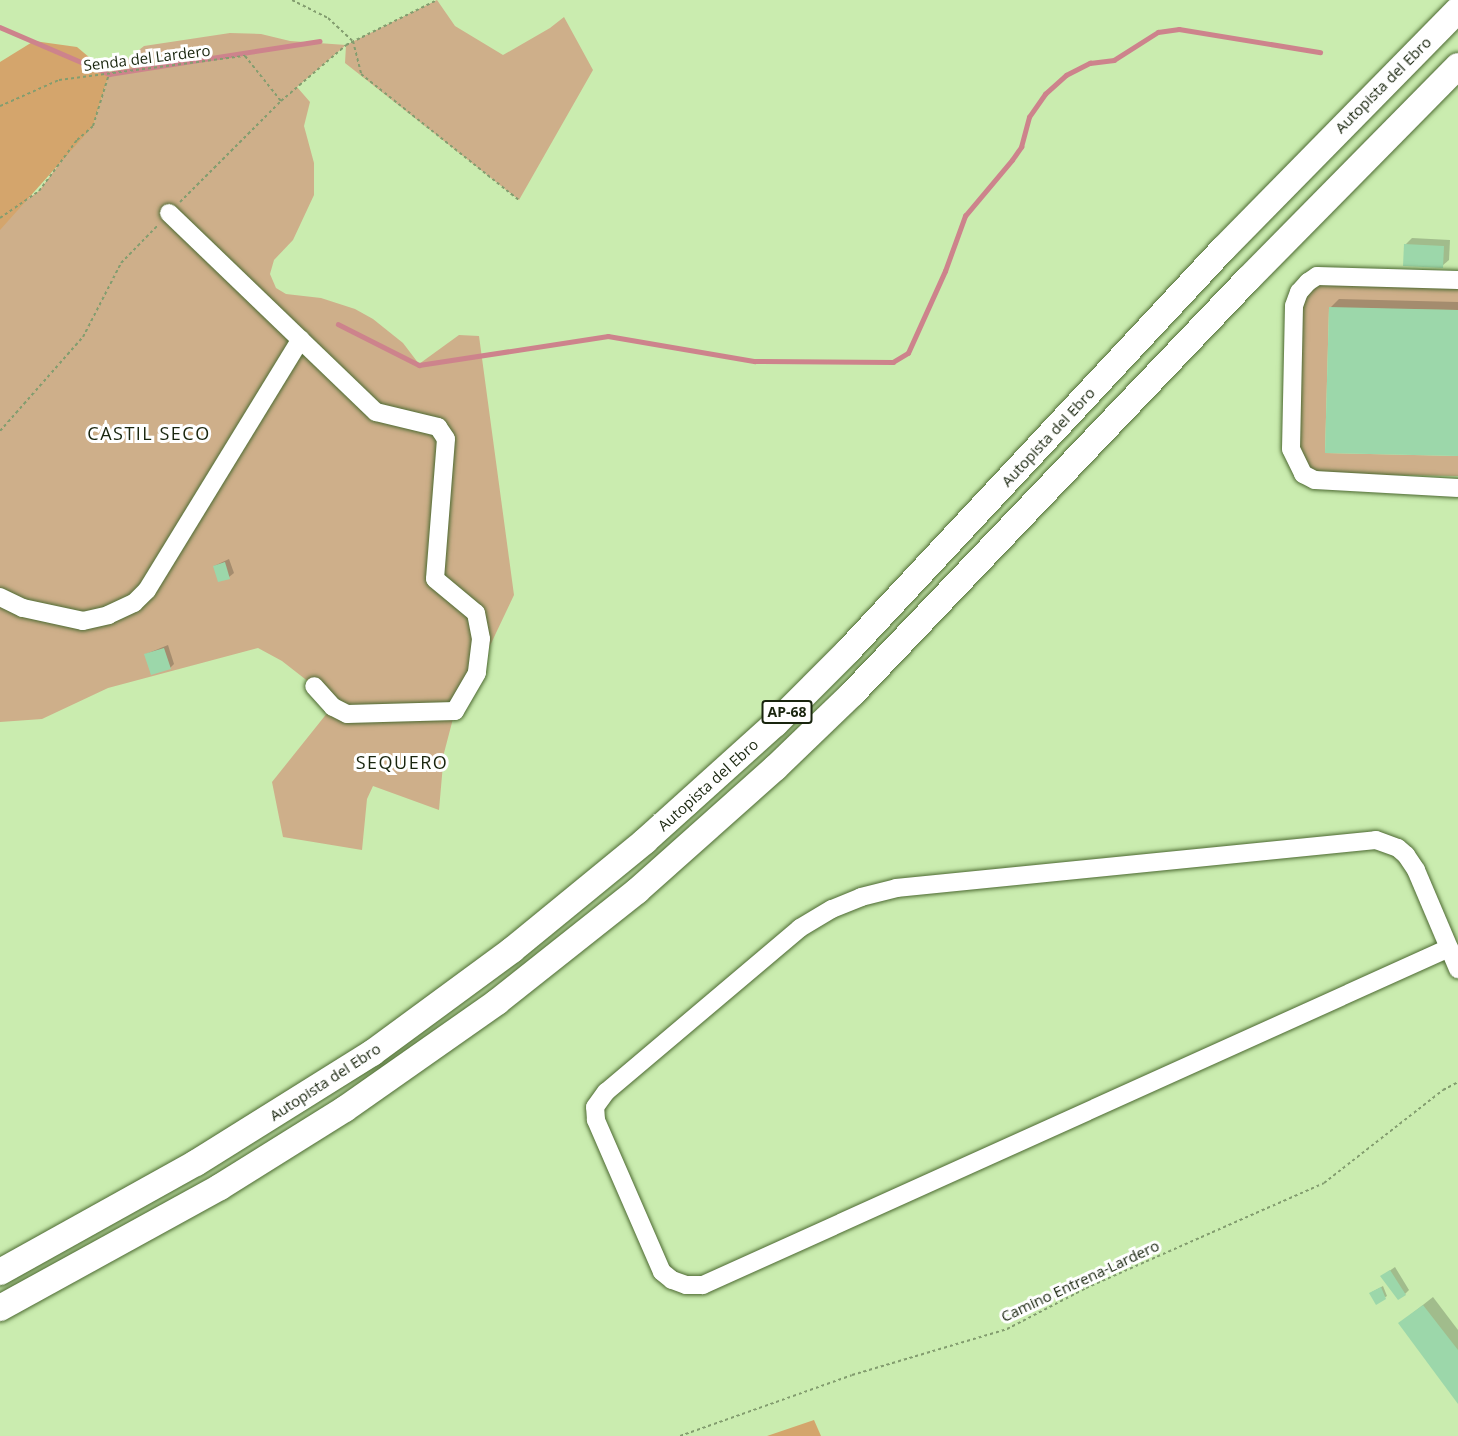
<!DOCTYPE html>
<html>
<head>
<meta charset="utf-8">
<style>
  body { margin:0 }
  #map { position:relative; width:1458px; height:1436px; overflow:hidden; background:#caecaf; font-family:"Open Sans",sans-serif }
  div>[style] { position:absolute }
  [style*='--x'] { left:calc(var(--x)*1px); top:calc(var(--y)*1px); width:calc(var(--w)*1px); rotate:calc(var(--a)*1deg) }
  .green>* { inset:0; background:#ceaf8a }
  .forest>* { inset:0; background:#d4a56c }
  .shadow>* { inset:0; background:#0003 }
  .stream>* { height:4.5px; margin:-2.25px; padding:0 2.25px; transform-origin:2.25px; border-radius:2.25px; background:#cd838c }
  .building>* { inset:0; background:#9cd7aa }
  .path>* { height:2px; margin-top:-1px; transform-origin:0; background:repeating-linear-gradient(90deg,#839d6f 0 3px,transparent 0 6px) }
  .roads { filter:drop-shadow(0 0 2px #4c6931) drop-shadow(0 0 2px #4c6931) }
  .minor>* { height:18px; margin:-9px; padding:0 9px; transform-origin:9px; border-radius:9px; background:#fff }
  .highway>* { height:26px; margin:-13px; padding:0 13px; transform-origin:13px; border-radius:13px; background:#fff }
  span { translate:-50% -50%; white-space:nowrap; text-align:center; line-height:1.15; -webkit-text-stroke:6px #fff; paint-order:stroke }
  .shield-label span { padding:2px 4px; background:#fff; border:2px solid; border-radius:4px; -webkit-text-stroke-width:0 }
  .shield-label { font-size:14px; color:#19250e; font-weight:700 }
  .street-label { font-size:15px; color:#19250e }
  .quarter-label { font-size:18px; color:#19250e; letter-spacing:1.5px }
</style>
</head>
<body>
<div id="map">
  <div class="green">
    <i style="clip-path:polygon(437px 0,455px 26px,503px 55px,550px 28px,564px 17px,593px 70px,519px 200px,345px 63px,346px 45px,297px 87px,310px 102px,304px 126px,314px 163px,314px 195px,293px 240px,274px 260px,270px 274px,276px 288px,286px 294px,321px 298px,355px 309px,373px 319px,403px 343px,419px 364px,459px 335px,479px 336px,514px 595px,477px 673px,455px 711px,444px 753px,439px 810px,373px 786px,367px 799px,362px 850px,283px 837px,272px 782px,332px 707px,314px 686px,282px 661px,258px 648px,108px 688px,42px 719px,0 722px,0 218px,39px 191px,77px 140px,93px 126px,109px 74px,144px 46px,230px 33px,261px 34px,290px 41px,346px 45px)"></i>
    <i style="clip-path:polygon(1458px 283px,1458px 310px,1329px 308px,1325px 453px,1458px 456px,1458px 476px,1319px 474px,1310px 470px,1299px 446px,1302px 312px,1304px 302px,1315px 284px)"></i>
  </div>
  <div class="forest">
    <i style="clip-path:polygon(34px 41px,77px 47px,109px 74px,93px 126px,0 230px,0 62px)"></i>
    <i style="clip-path:polygon(814px 1420px,821px 1436px,767px 1436px)"></i>
  </div>
  <div class="shadow">
    <i style="clip-path:polygon(1412px 238px,1450px 240px,1449px 260px,1442px 266px,1405px 245px)"></i>
    <i style="clip-path:polygon(1339px 299px,1458px 302px,1458px 455px,1330px 308px)"></i>
    <i style="clip-path:polygon(229px 559px,234px 573px,229px 577px,214px 566px)"></i>
    <i style="clip-path:polygon(168px 645px,174px 664px,170px 668px,146px 654px)"></i>
    <i style="clip-path:polygon(1395px 1267px,1409px 1290px,1405px 1294px,1382px 1276px)"></i>
    <i style="clip-path:polygon(1383px 1286px,1387px 1296px,1376px 1303px,1372px 1292px)"></i>
    <i style="clip-path:polygon(1433px 1297px,1458px 1330px,1458px 1401px,1400px 1323px)"></i>
  </div>
  <div class="stream">
    <i style="--x:0;--y:27;--w:119;--a:23.3"></i>
    <i style="--x:109;--y:74;--w:213;--a:-8.9"></i>
    <i style="--x:338;--y:324;--w:91;--a:26.8"></i>
    <i style="--x:419;--y:365;--w:191;--a:-8.7"></i>
    <i style="--x:608;--y:336;--w:149;--a:9.7"></i>
    <i style="--x:755;--y:361;--w:138;--a:0.4"></i>
    <i style="--x:893;--y:362;--w:17;--a:-31"></i>
    <i style="--x:908;--y:353;--w:90;--a:-65.7"></i>
    <i style="--x:945;--y:271;--w:59;--a:-70"></i>
    <i style="--x:965;--y:216;--w:73;--a:-50"></i>
    <i style="--x:1012;--y:160;--w:16;--a:-55"></i>
    <i style="--x:1021;--y:147;--w:31;--a:-75"></i>
    <i style="--x:1029;--y:117;--w:28;--a:-55"></i>
    <i style="--x:1045;--y:94;--w:28;--a:-42"></i>
    <i style="--x:1066;--y:75;--w:27;--a:-27"></i>
    <i style="--x:1090;--y:63;--w:24;--a:-7"></i>
    <i style="--x:1114;--y:60;--w:52;--a:-32.5"></i>
    <i style="--x:1158;--y:32;--w:21;--a:-8"></i>
    <i style="--x:1179;--y:29;--w:143;--a:9.3"></i>
  </div>
  <div class="building">
    <i style="clip-path:polygon(1404px 244px,1444px 246px,1443px 268px,1403px 266px)"></i>
    <i style="clip-path:polygon(1329px 307px,1458px 310px,1458px 456px,1325px 453px)"></i>
    <i style="clip-path:polygon(225px 562px,230px 579px,218px 582px,213px 566px)"></i>
    <i style="clip-path:polygon(164px 648px,171px 669px,151px 675px,144px 654px)"></i>
    <i style="clip-path:polygon(1390px 1270px,1406px 1295px,1398px 1300px,1380px 1276px)"></i>
    <i style="clip-path:polygon(1381px 1287px,1386px 1299px,1376px 1305px,1369px 1293px)"></i>
    <i style="clip-path:polygon(1423px 1305px,1458px 1350px,1458px 1404px,1398px 1323px)"></i>
  </div>
  <div class="path">
    <i style="--x:292;--y:0;--w:40;--a:26.6"></i>
    <i style="--x:328;--y:18;--w:34;--a:43"></i>
    <i style="--x:353;--y:41;--w:34;--a:76"></i>
    <i style="--x:361;--y:74;--w:202;--a:38.6"></i>
    <i style="--x:0;--y:106;--w:64;--a:-23.8"></i>
    <i style="--x:59;--y:80;--w:188;--a:-7.4"></i>
    <i style="--x:245;--y:56;--w:58;--a:51.3"></i>
    <i style="--x:180;--y:202;--w:143;--a:-45"></i>
    <i style="--x:281;--y:101;--w:86;--a:-40.7"></i>
    <i style="--x:346;--y:45;--w:102;--a:-26.3"></i>
    <i style="--x:0;--y:218;--w:47;--a:-34.7"></i>
    <i style="--x:39;--y:191;--w:64;--a:-53.3"></i>
    <i style="--x:77;--y:140;--w:21;--a:-41"></i>
    <i style="--x:93;--y:126;--w:54;--a:-72.9"></i>
    <i style="--x:0;--y:431;--w:125;--a:-48.6"></i>
    <i style="--x:83;--y:337;--w:83;--a:-62.8"></i>
    <i style="--x:121;--y:263;--w:54;--a:-45.7"></i>
    <i style="--x:680;--y:1436;--w:182;--a:-19.5"></i>
    <i style="--x:852;--y:1375;--w:162;--a:-16.5"></i>
    <i style="--x:1007;--y:1329;--w:89;--a:-27.4"></i>
    <i style="--x:1086;--y:1288;--w:260;--a:-23.8"></i>
    <i style="--x:1324;--y:1183;--w:151;--a:-38"></i>
    <i style="--x:1443;--y:1090;--w:17;--a:-28"></i>
  </div>
  <div class="roads">
    <div class="minor">
      <i style="--x:169;--y:213;--w:287;--a:43.9"></i>
      <i style="--x:376;--y:412;--w:64;--a:13.6"></i>
      <i style="--x:438;--y:427;--w:14;--a:56"></i>
      <i style="--x:446;--y:439;--w:140;--a:94.5"></i>
      <i style="--x:435;--y:579;--w:53;--a:39.7"></i>
      <i style="--x:476;--y:613;--w:26;--a:79"></i>
      <i style="--x:481;--y:639;--w:34;--a:97"></i>
      <i style="--x:477;--y:673;--w:44;--a:120.1"></i>
      <i style="--x:455;--y:711;--w:108;--a:178.4"></i>
      <i style="--x:347;--y:714;--w:16;--a:-153"></i>
      <i style="--x:333;--y:707;--w:28;--a:-132"></i>
      <i style="--x:1458;--y:280;--w:141;--a:-178.4"></i>
      <i style="--x:1317;--y:276;--w:11;--a:146"></i>
      <i style="--x:1308;--y:282;--w:13;--a:132"></i>
      <i style="--x:1299;--y:292;--w:15;--a:110"></i>
      <i style="--x:1294;--y:306;--w:143;--a:91.2"></i>
      <i style="--x:1291;--y:449;--w:28;--a:64"></i>
      <i style="--x:1303;--y:474;--w:13;--a:27"></i>
      <i style="--x:1315;--y:480;--w:143;--a:3.2"></i>
      <i style="--x:0;--y:597;--w:25;--a:26"></i>
      <i style="--x:23;--y:608;--w:61;--a:12.2"></i>
      <i style="--x:83;--y:621;--w:26;--a:-13"></i>
      <i style="--x:108;--y:615;--w:29;--a:-25"></i>
      <i style="--x:134;--y:603;--w:18;--a:-45"></i>
      <i style="--x:147;--y:590;--w:294;--a:-58.5"></i>
      <i style="--x:1449;--y:948;--w:819;--a:155.69"></i>
      <i style="--x:703;--y:1285;--w:17;--a:180"></i>
      <i style="--x:686;--y:1285;--w:15;--a:-160"></i>
      <i style="--x:672;--y:1280;--w:13;--a:-141"></i>
      <i style="--x:662;--y:1272;--w:166;--a:-113.5"></i>
      <i style="--x:596;--y:1120;--w:13;--a:-94"></i>
      <i style="--x:595;--y:1107;--w:19;--a:-54"></i>
      <i style="--x:606;--y:1092;--w:254;--a:-40.2"></i>
      <i style="--x:800;--y:928;--w:37;--a:-31"></i>
      <i style="--x:832;--y:909;--w:31;--a:-22"></i>
      <i style="--x:861;--y:897;--w:36;--a:-14"></i>
      <i style="--x:896;--y:888;--w:482;--a:-5.7"></i>
      <i style="--x:1376;--y:840;--w:23;--a:20"></i>
      <i style="--x:1398;--y:848;--w:11;--a:41"></i>
      <i style="--x:1406;--y:855;--w:18;--a:56"></i>
      <i style="--x:1416;--y:870;--w:108;--a:67"></i>
    </div>
    <div class="highway">
      <i style="--x:0;--y:1272;--w:224;--a:-29.1"></i>
      <i style="--x:196;--y:1163;--w:208;--a:-32"></i>
      <i style="--x:372;--y:1053;--w:174;--a:-36.3"></i>
      <i style="--x:512;--y:950;--w:172;--a:-39.3"></i>
      <i style="--x:645;--y:841;--w:175;--a:-42"></i>
      <i style="--x:775;--y:724;--w:103;--a:-45"></i>
      <i style="--x:848;--y:651;--w:550;--a:-46.99"></i>
      <i style="--x:1223;--y:249;--w:335;--a:-45.5"></i>
      <i style="--x:0;--y:1308;--w:251;--a:-28.8"></i>
      <i style="--x:220;--y:1187;--w:147;--a:-32"></i>
      <i style="--x:345;--y:1109;--w:186;--a:-35.1"></i>
      <i style="--x:497;--y:1002;--w:179;--a:-38.4"></i>
      <i style="--x:637;--y:891;--w:185;--a:-41.7"></i>
      <i style="--x:775;--y:768;--w:107;--a:-43.9"></i>
      <i style="--x:852;--y:694;--w:574;--a:-46.34"></i>
      <i style="--x:1248;--y:279;--w:299;--a:-45.4"></i>
    </div>
  </div>
  <div class="shield-label">
    <span style="left:787px;top:712px">AP-68</span>
  </div>
  <div class="street-label">
    <span style="left:147px;top:58px;rotate:-7deg">Senda del Lardero</span>
    <span style="left:1383px;top:85px;rotate:-45deg">Autopista del Ebro</span>
    <span style="left:1048px;top:437px;rotate:-47deg">Autopista del Ebro</span>
    <span style="left:708px;top:785px;rotate:-42deg">Autopista del Ebro</span>
    <span style="left:325px;top:1082px;rotate:-33deg">Autopista del Ebro</span>
    <span style="left:1080px;top:1281px;rotate:-25deg">Camino Entrena-Lardero</span>
  </div>
  <div class="quarter-label">
    <span style="left:149px;top:433px">CASTIL SECO</span>
    <span style="left:402px;top:762px">SEQUERO</span>
  </div>
</div>
</body>
</html>
